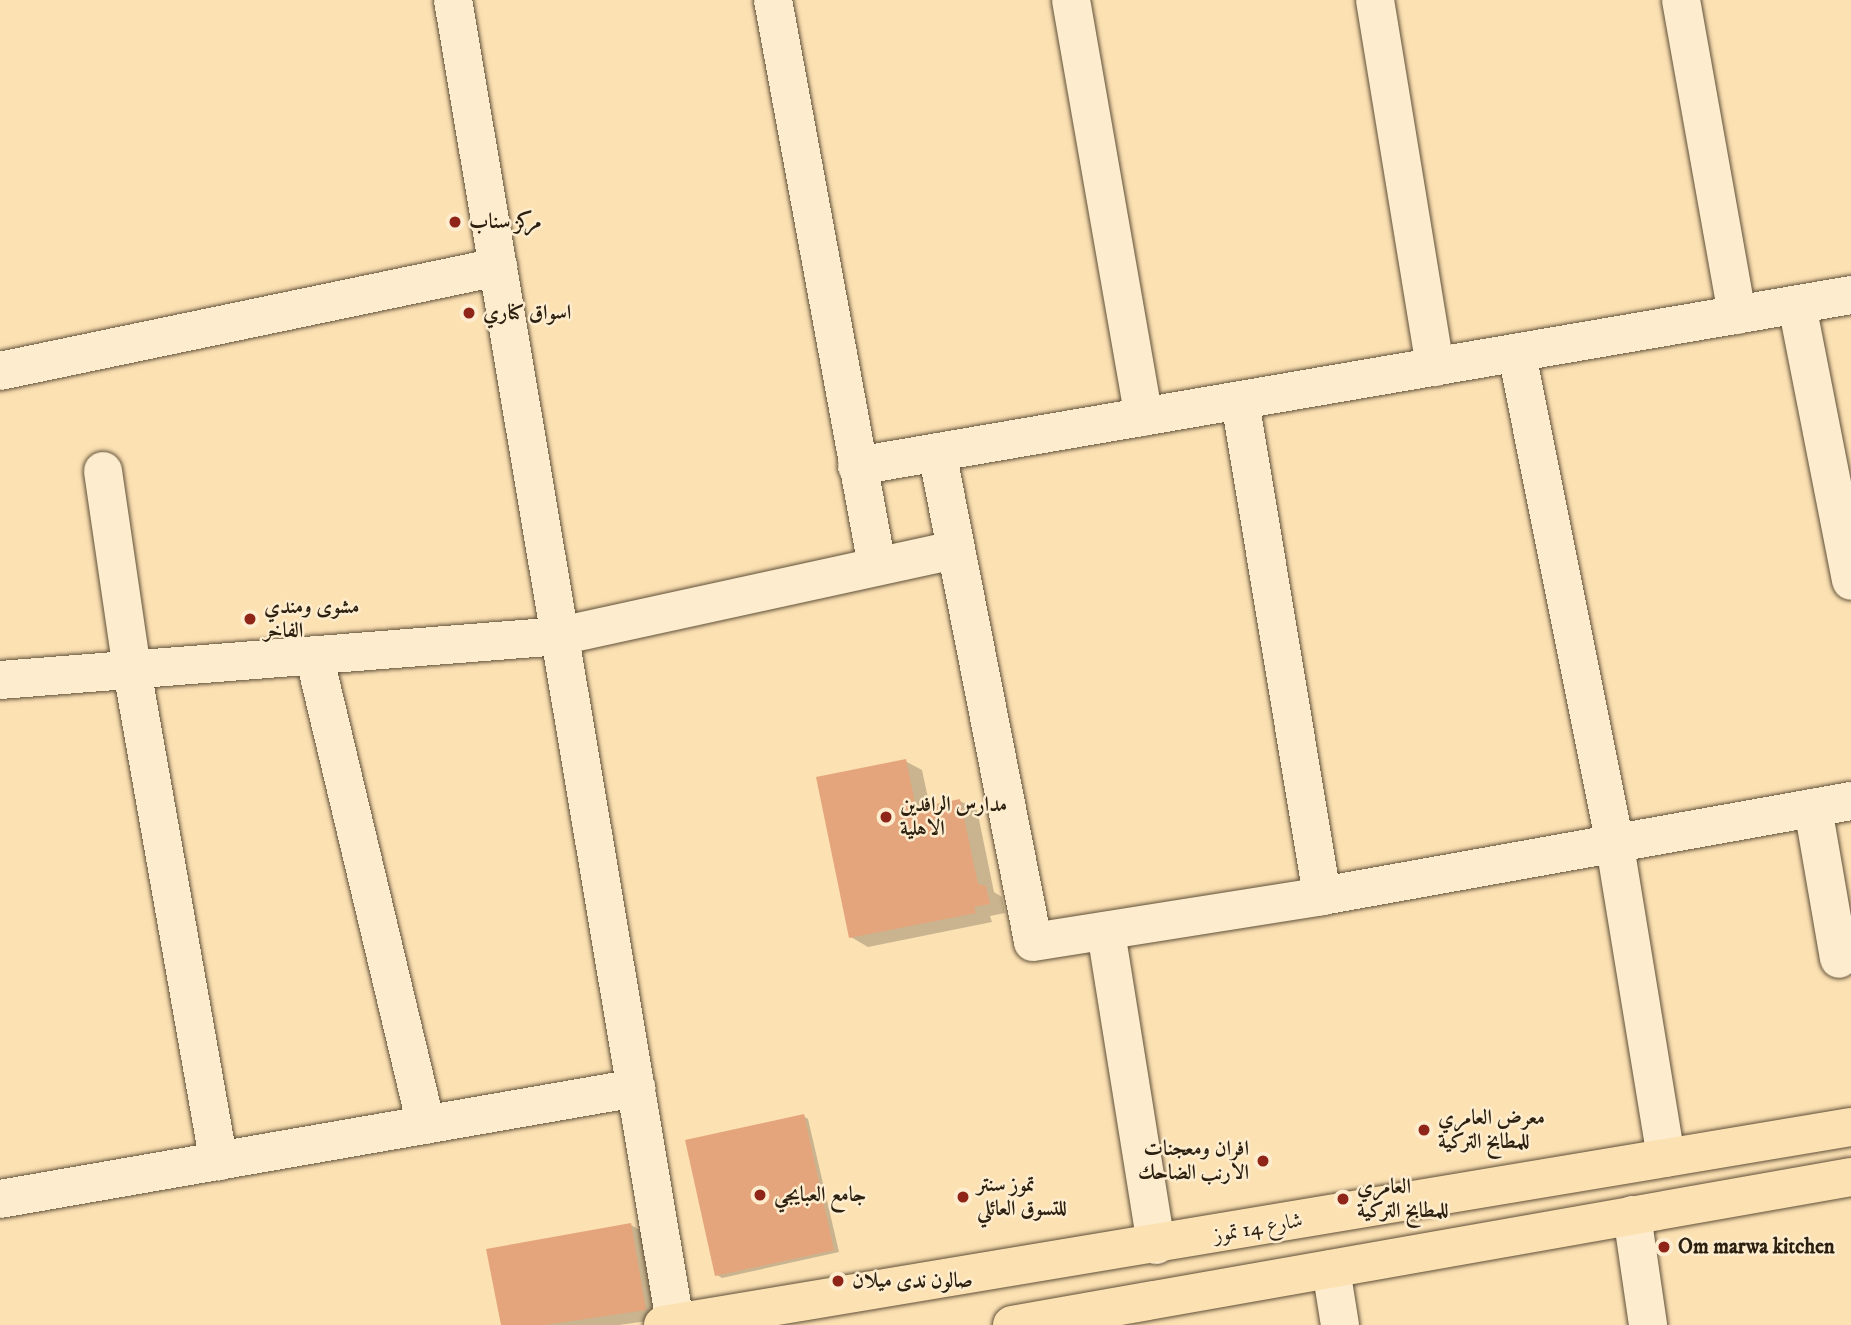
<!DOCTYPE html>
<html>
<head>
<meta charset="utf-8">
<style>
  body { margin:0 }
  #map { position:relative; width:1851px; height:1325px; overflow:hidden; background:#fce1b3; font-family:"IM FELL DW Pica",Amiri,serif }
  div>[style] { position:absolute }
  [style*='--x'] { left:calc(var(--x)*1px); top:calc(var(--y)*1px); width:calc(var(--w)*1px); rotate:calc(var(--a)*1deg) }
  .shadow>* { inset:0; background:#0003 }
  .building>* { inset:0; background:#e5a57c }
  .roads { filter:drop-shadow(0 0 2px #605039) drop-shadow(0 0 2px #605039) }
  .minor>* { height:38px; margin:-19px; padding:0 19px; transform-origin:19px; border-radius:19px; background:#fdecce }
  .major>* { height:38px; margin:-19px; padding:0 19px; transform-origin:19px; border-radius:19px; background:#fce1b3 }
  .dots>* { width:19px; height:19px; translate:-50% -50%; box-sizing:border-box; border:4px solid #fdecce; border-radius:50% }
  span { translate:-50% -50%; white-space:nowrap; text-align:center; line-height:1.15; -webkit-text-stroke:5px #fdecce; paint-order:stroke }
  .poi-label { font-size:21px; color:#2c2010; font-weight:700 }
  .left { translate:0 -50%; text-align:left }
  .right { translate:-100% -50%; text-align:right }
  .street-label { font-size:21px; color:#2c2010 }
</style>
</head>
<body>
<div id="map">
  <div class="shadow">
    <i style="clip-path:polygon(905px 761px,922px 770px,930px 807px,960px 801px,977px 810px,994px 892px,1002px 897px,1005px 913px,990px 916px,992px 922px,868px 947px,851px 937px)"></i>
    <i style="clip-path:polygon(803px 1116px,808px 1119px,839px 1252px,722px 1278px,717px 1275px)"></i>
    <i style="clip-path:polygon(631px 1225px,647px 1234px,662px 1319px,619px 1325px,502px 1325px)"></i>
  </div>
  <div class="building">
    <i style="clip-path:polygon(906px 759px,916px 808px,960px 799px,978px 884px,986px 886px,990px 904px,974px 907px,976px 913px,849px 938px,816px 777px)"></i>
    <i style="clip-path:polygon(804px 1114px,834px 1250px,715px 1276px,685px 1140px)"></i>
    <i style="clip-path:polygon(631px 1223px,646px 1310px,544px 1325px,501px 1325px,486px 1249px)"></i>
  </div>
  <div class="roads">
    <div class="minor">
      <i style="--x:453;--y:0;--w:1341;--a:80.47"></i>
      <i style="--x:773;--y:0;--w:575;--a:79.59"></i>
      <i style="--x:1071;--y:0;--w:423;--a:80.1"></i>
      <i style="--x:1375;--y:0;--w:372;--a:80.7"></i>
      <i style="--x:1681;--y:0;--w:320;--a:79.9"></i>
      <i style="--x:1797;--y:305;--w:281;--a:78.9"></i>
      <i style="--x:1517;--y:354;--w:496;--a:78.7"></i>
      <i style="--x:1614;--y:840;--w:322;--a:80.7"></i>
      <i style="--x:0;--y:371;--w:509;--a:-11.8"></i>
      <i style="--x:1240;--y:401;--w:502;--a:80.59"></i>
      <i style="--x:937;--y:452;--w:499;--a:78.9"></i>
      <i style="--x:1033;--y:942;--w:293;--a:-9"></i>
      <i style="--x:1322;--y:896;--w:537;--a:-10.18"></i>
      <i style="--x:857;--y:466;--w:1009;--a:-9.76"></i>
      <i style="--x:103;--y:471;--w:201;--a:81.7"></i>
      <i style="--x:132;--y:670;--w:499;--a:80"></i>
      <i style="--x:314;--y:655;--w:483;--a:76.6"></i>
      <i style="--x:0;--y:680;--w:562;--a:-4.49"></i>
      <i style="--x:560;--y:636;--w:405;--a:-12.3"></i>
      <i style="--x:1813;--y:808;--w:153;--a:80.2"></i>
      <i style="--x:1106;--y:932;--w:317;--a:80.9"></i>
      <i style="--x:0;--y:1199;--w:646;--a:-9.9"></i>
      <i style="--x:1632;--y:1215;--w:111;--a:81.7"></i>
      <i style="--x:1331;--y:1269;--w:57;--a:80.9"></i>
    </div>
    <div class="major">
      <i style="--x:663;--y:1325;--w:1204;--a:-9.46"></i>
      <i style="--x:1012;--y:1325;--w:852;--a:-10"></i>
    </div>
  </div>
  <div class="dots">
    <i style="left:455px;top:222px;background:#8f2418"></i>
    <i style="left:469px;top:313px;background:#8f2418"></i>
    <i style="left:250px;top:619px;background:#8f2418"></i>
    <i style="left:886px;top:817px;background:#8f2418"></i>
    <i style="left:1424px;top:1130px;background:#8f2418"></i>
    <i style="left:1263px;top:1161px;background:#8f2418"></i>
    <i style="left:760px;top:1195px;background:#8f2418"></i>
    <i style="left:963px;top:1197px;background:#8f2418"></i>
    <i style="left:1343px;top:1199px;background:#8f2418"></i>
    <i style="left:1664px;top:1247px;background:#8f2418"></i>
    <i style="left:838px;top:1281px;background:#8f2418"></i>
  </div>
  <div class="poi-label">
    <span class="left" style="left:469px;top:222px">مركز سناب</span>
    <span class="left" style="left:483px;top:313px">اسواق كناري</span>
    <span class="left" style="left:264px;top:619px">مشوى ومندي<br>الفاخر</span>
    <span class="left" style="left:900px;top:817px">مدارس الرافدين<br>اﻻهلية</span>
    <span class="left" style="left:1438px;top:1130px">معرض العامري<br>للمطابخ التركية</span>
    <span class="right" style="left:1249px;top:1161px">افران ومعجنات<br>الارنب الضاحك</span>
    <span class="left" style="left:977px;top:1197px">تموز سنتر<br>للتسوق العائلي</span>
    <span class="left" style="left:1357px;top:1199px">العامري<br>للمطابخ التركية</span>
    <span class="left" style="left:774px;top:1195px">جامع العبايجي</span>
    <span class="left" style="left:1678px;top:1247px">Om marwa kitchen</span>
    <span class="left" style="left:852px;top:1281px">صالون ندى ميلان</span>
  </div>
  <div class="street-label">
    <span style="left:1258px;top:1228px;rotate:-10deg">شارع 14 تموز</span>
  </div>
</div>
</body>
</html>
